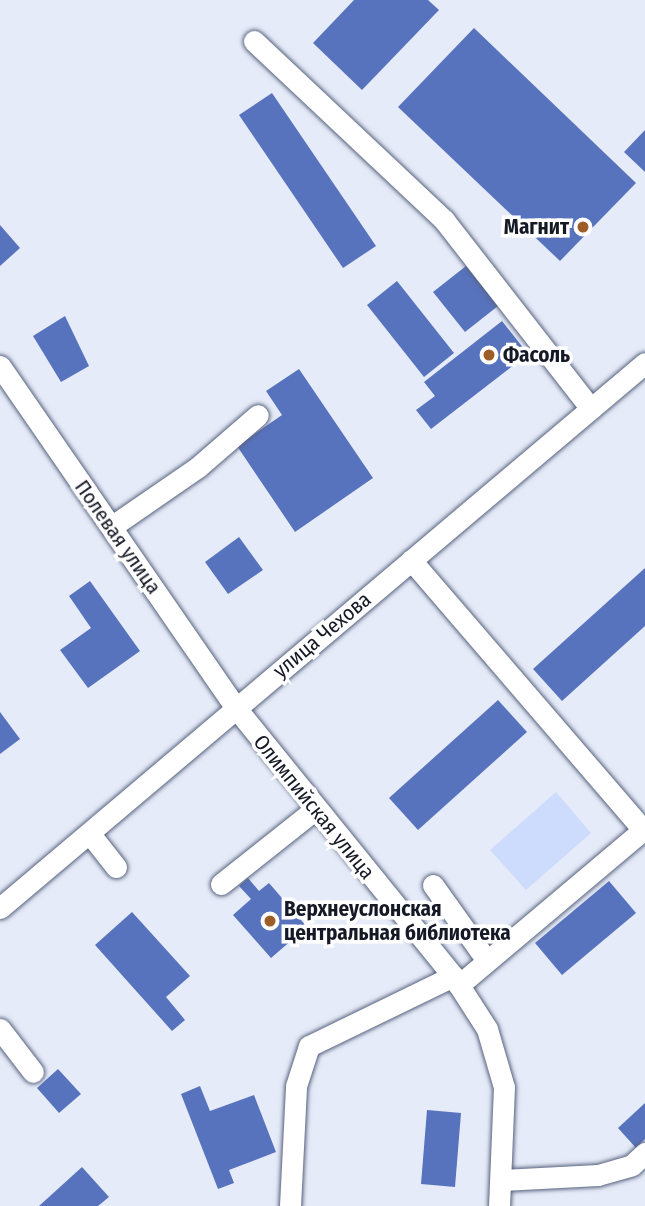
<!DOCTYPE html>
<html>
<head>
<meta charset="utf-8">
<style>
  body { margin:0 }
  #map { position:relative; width:645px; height:1206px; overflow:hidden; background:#e6ebf9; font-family:"Fira Sans Condensed",sans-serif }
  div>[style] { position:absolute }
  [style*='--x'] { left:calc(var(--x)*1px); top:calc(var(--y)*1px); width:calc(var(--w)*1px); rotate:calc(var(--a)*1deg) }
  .green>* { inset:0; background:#cddbfc }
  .building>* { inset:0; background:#5873bd }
  .roads { filter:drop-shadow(0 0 2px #56627e) drop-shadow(0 0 2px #56627e) }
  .minor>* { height:21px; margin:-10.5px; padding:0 10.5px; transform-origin:10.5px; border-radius:10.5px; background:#fff }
  .dots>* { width:19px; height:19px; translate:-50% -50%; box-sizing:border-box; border:4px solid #fff; border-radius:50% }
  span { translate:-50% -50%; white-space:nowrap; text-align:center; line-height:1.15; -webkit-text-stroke:7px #fff; paint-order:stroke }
  .poi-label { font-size:21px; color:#151925; font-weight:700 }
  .right { translate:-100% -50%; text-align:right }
  .left { translate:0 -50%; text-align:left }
  .street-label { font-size:21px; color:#151925 }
</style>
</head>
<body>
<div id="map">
  <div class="green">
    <i style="clip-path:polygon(556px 792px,591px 833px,526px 890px,490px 850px)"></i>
  </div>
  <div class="building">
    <i style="clip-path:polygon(354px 0,428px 0,439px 10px,362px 90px,313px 43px)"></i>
    <i style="clip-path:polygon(474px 28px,636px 183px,560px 261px,398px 107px)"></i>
    <i style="clip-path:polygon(272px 93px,376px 246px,343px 268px,239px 115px)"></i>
    <i style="clip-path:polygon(645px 130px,645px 172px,624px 152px)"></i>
    <i style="clip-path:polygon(0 225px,20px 248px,0 266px)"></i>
    <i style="clip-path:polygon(466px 266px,498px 306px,465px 332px,433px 292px)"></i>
    <i style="clip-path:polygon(397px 281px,454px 353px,424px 377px,367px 305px)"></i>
    <i style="clip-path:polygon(65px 316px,89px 366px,61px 382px,33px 336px)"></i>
    <i style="clip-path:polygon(502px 321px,528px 354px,431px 429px,416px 410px,435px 396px,424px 382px)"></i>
    <i style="clip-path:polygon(299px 369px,373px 478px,295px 532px,237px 446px,282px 415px,266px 391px)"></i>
    <i style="clip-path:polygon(239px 537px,263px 570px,228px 594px,205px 562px)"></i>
    <i style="clip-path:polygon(645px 568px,645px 626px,562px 701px,533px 669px)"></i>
    <i style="clip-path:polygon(90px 581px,140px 651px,88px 688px,60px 650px,91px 628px,69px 596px)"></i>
    <i style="clip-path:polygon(498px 700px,527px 732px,418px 830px,389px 798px)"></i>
    <i style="clip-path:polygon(0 712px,20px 739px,0 754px)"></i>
    <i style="clip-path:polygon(248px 878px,259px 891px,269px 883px,307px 927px,271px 958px,233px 915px,251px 899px,239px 886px)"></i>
    <i style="clip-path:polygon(609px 881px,636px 913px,562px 975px,535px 943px)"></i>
    <i style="clip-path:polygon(132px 912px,190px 976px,166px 997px,185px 1020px,172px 1031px,95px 945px)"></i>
    <i style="clip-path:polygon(58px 1069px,81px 1094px,59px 1113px,37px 1088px)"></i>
    <i style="clip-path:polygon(200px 1086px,210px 1111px,254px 1095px,276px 1152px,229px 1170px,234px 1183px,218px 1189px,181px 1094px)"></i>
    <i style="clip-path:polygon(645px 1103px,645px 1139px,636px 1148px,618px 1128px)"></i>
    <i style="clip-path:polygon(427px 1110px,461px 1113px,455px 1187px,421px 1184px)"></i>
    <i style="clip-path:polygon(82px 1167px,109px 1197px,98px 1206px,39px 1206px)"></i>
  </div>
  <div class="roads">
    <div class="minor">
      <i style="--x:254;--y:41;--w:261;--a:43.3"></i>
      <i style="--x:444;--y:220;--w:239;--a:52.1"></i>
      <i style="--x:0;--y:366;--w:416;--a:55.4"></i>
      <i style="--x:236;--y:708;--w:345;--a:51"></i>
      <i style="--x:453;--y:976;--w:63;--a:57.3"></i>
      <i style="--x:487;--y:1029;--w:60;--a:73.7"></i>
      <i style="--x:504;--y:1087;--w:119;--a:92.4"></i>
      <i style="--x:111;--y:527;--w:106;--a:-34.6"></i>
      <i style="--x:198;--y:467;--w:79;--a:-40.9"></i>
      <i style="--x:411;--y:560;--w:356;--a:49.3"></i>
      <i style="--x:643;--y:830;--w:241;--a:139.9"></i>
      <i style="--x:90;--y:834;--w:42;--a:51.8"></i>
      <i style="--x:221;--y:884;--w:117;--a:-38.4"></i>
      <i style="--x:433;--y:885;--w:90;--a:54.5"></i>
      <i style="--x:0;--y:908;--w:844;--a:-40.2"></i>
      <i style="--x:0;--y:1029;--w:54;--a:52.5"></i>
      <i style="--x:502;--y:1180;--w:96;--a:-3"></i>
      <i style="--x:598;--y:1175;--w:35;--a:-16"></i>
      <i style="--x:632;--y:1165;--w:18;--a:-43"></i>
      <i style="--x:290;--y:1206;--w:120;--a:-87.1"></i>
      <i style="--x:296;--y:1086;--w:42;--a:-72"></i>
      <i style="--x:309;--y:1046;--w:160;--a:-25.9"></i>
    </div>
  </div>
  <div class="dots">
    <i style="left:583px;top:227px;background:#9e5d27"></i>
    <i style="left:489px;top:355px;background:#9e5d27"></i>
    <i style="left:270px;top:921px;background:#9e5d27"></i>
  </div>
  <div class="poi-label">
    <span class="right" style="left:569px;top:227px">Магнит</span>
    <span class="left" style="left:503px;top:355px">Фасоль</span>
    <span class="left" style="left:284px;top:921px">Верхнеуслонская<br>центральная библиотека</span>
  </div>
  <div class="street-label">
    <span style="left:118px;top:537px;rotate:55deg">Полевая улица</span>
    <span style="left:322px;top:635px;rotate:-40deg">улица Чехова</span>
    <span style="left:314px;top:807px;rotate:51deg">Олимпийская улица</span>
  </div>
</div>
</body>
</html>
